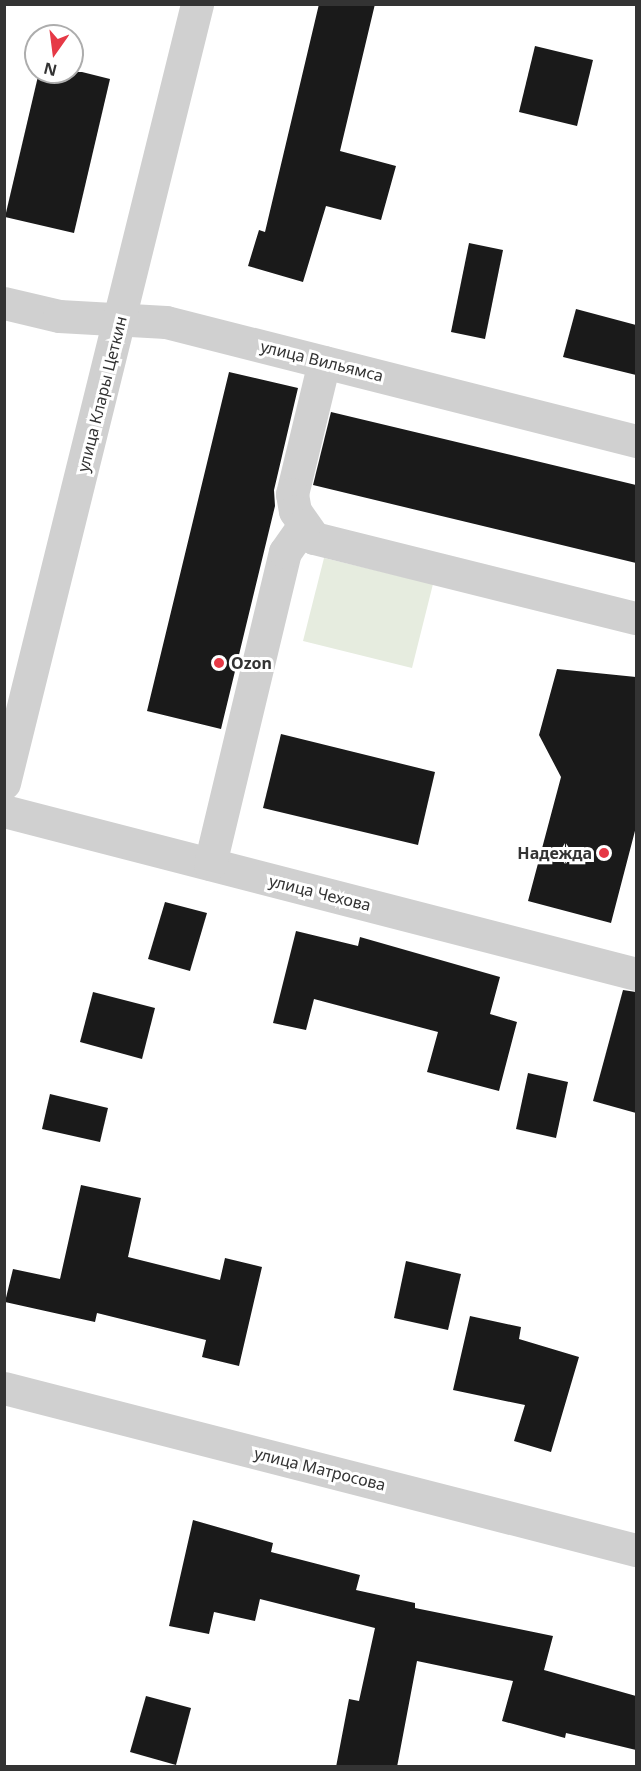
<!DOCTYPE html>
<html>
<head>
<meta charset="utf-8">
<style>
  body { margin:0 }
  #map { position:relative; width:641px; height:1771px; overflow:hidden; background:#fff; font-family:"Noto Sans",sans-serif }
  div>[style] { position:absolute }
  [style*='--x'] { left:calc(var(--x)*1px); top:calc(var(--y)*1px); width:calc(var(--w)*1px); rotate:calc(var(--a)*1deg) }
  .green>* { inset:0; background:#e6ecdf }
  .building>* { inset:0; background:#1a1a1a }
  .minor>* { height:33px; margin:-16.5px; padding:0 16.5px; transform-origin:16.5px; border-radius:16.5px; background:#d0d0d0 }
  .dots>* { width:16px; height:16px; translate:-50% -50%; box-sizing:border-box; border:3px solid #fff; border-radius:50% }
  span { translate:-50% -50%; white-space:nowrap; text-align:center; line-height:1.15; -webkit-text-stroke:6px #fff; paint-order:stroke }
  .street-label { font-size:16px; color:#333 }
  .poi-label { font-size:16px; color:#333; font-weight:700 }
  .left { translate:0 -50%; text-align:left }
  .right { translate:-100% -50%; text-align:right }
  .frame { position:absolute; inset:0; border:6px solid #333; pointer-events:none }
  .north { position:absolute; left:24px; top:24px; width:60px; height:60px; box-sizing:border-box; background:#fff; border:2px solid #adadad; border-radius:50%; rotate:194deg; font-size:16px; font-weight:700; line-height:24px; text-align:center; color:#333 }
  .north::after { content:''; display:block; margin:auto; width:21px; height:27px; background:#e63946; clip-path:polygon(50% 0,100% 100%,50% 72%,0 100%) }
</style>
</head>
<body>
<div id="map">
  <div class="green">
    <i style="clip-path:polygon(324px 558px,433px 584px,412px 668px,303px 641px)"></i>
  </div>
  <div class="building">
    <i style="clip-path:polygon(319px 4px,375px 4px,340px 151px,396px 166px,381px 220px,326px 206px,303px 282px,248px 266px,259px 230px,265px 232px)"></i>
    <i style="clip-path:polygon(535px 46px,593px 60px,577px 126px,519px 112px)"></i>
    <i style="clip-path:polygon(39px 72px,82px 72px,110px 79px,74px 233px,5px 217px)"></i>
    <i style="clip-path:polygon(469px 243px,503px 250px,485px 339px,451px 332px)"></i>
    <i style="clip-path:polygon(576px 309px,636px 325px,636px 375px,563px 357px)"></i>
    <i style="clip-path:polygon(229px 372px,298px 388px,274px 490px,275px 506px,221px 729px,147px 711px)"></i>
    <i style="clip-path:polygon(331px 412px,636px 485px,636px 563px,313px 485px)"></i>
    <i style="clip-path:polygon(557px 669px,636px 677px,636px 827px,611px 923px,528px 901px,561px 777px,539px 735px)"></i>
    <i style="clip-path:polygon(281px 734px,435px 772px,418px 845px,263px 808px)"></i>
    <i style="clip-path:polygon(165px 902px,207px 913px,190px 971px,148px 959px)"></i>
    <i style="clip-path:polygon(296px 931px,358px 946px,360px 937px,500px 977px,490px 1014px,517px 1022px,499px 1091px,427px 1072px,438px 1032px,314px 999px,306px 1030px,273px 1023px)"></i>
    <i style="clip-path:polygon(623px 990px,636px 992px,636px 1113px,593px 1101px)"></i>
    <i style="clip-path:polygon(93px 992px,155px 1008px,142px 1059px,80px 1042px)"></i>
    <i style="clip-path:polygon(528px 1073px,568px 1082px,556px 1138px,516px 1129px)"></i>
    <i style="clip-path:polygon(50px 1094px,108px 1108px,100px 1142px,42px 1129px)"></i>
    <i style="clip-path:polygon(81px 1185px,141px 1198px,128px 1257px,220px 1280px,225px 1258px,262px 1267px,239px 1366px,202px 1357px,206px 1340px,97px 1313px,95px 1322px,5px 1302px,13px 1269px,60px 1279px)"></i>
    <i style="clip-path:polygon(406px 1261px,461px 1274px,448px 1330px,394px 1318px)"></i>
    <i style="clip-path:polygon(470px 1316px,521px 1327px,519px 1339px,579px 1357px,551px 1452px,514px 1441px,525px 1405px,453px 1390px)"></i>
    <i style="clip-path:polygon(193px 1520px,273px 1543px,271px 1552px,360px 1575px,356px 1590px,415px 1603px,415px 1608px,553px 1636px,544px 1670px,636px 1696px,636px 1750px,566px 1733px,565px 1738px,502px 1721px,513px 1681px,417px 1661px,397px 1767px,336px 1767px,349px 1699px,359px 1701px,375px 1628px,260px 1599px,255px 1621px,214px 1612px,209px 1634px,169px 1626px)"></i>
    <i style="clip-path:polygon(146px 1696px,191px 1708px,176px 1765px,130px 1752px)"></i>
  </div>
  <div class="minor">
    <i style="--x:4;--y:303;--w:57;--a:13.3"></i>
    <i style="--x:59;--y:316;--w:107;--a:3.2"></i>
    <i style="--x:166;--y:322;--w:485;--a:14.2"></i>
    <i style="--x:324;--y:362;--w:136;--a:103.6"></i>
    <i style="--x:292;--y:494;--w:17;--a:80"></i>
    <i style="--x:295;--y:511;--w:33;--a:55"></i>
    <i style="--x:314;--y:538;--w:332;--a:14"></i>
    <i style="--x:4;--y:783;--w:803;--a:-76.08"></i>
    <i style="--x:4;--y:811;--w:653;--a:14.46"></i>
    <i style="--x:210;--y:864;--w:321;--a:-76.5"></i>
    <i style="--x:285;--y:552;--w:33;--a:-55"></i>
    <i style="--x:4;--y:1388;--w:652;--a:14.38"></i>
  </div>
  <div class="dots">
    <i style="left:219px;top:663px;background:#e63946"></i>
    <i style="left:604px;top:853px;background:#e63946"></i>
  </div>
  <div class="street-label">
    <span style="left:322px;top:361px;rotate:14deg">улица Вильямса</span>
    <span style="left:102px;top:394px;rotate:-76deg">улица Клары Цеткин</span>
    <span style="left:320px;top:893px;rotate:14deg">улица Чехова</span>
    <span style="left:320px;top:1469px;rotate:14deg">улица Матросова</span>
  </div>
  <div class="poi-label">
    <span class="left" style="left:231px;top:663px">Ozon</span>
    <span class="right" style="left:592px;top:853px">Надежда</span>
  </div>
  <div class="frame"></div>
  <div class="north">N</div>
</div>
</body>
</html>
